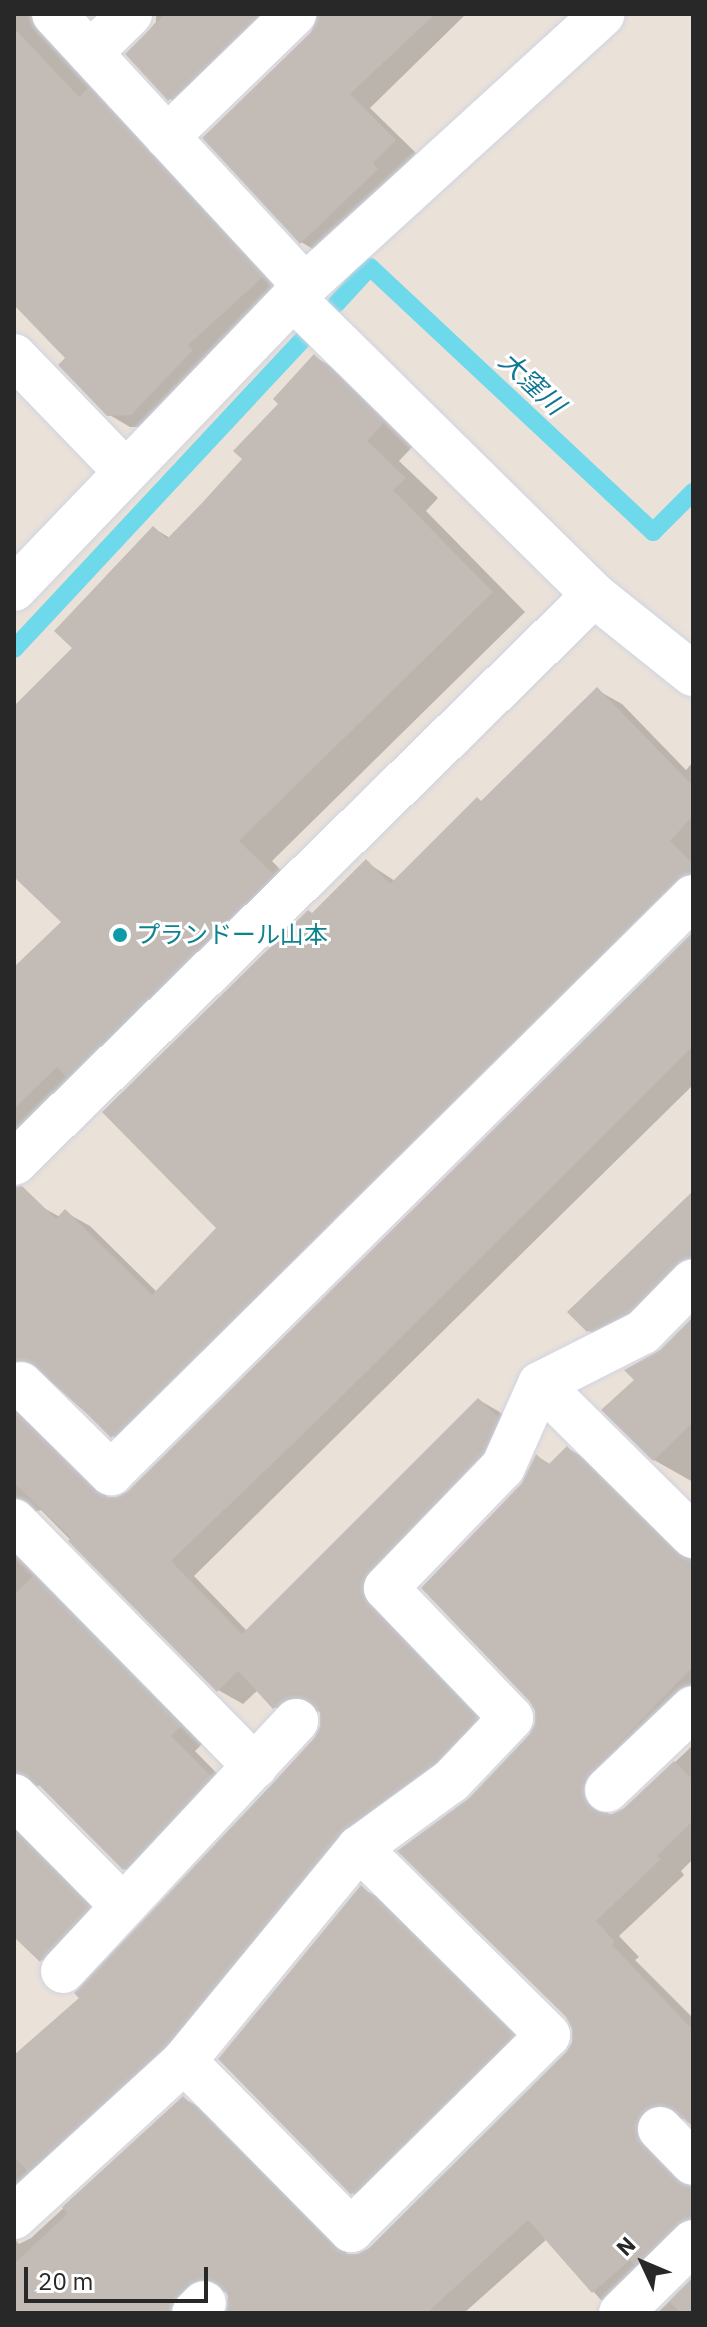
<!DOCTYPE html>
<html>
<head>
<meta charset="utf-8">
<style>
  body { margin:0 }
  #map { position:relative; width:707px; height:2327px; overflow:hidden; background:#eae1d9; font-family:"IBM Plex Sans","Noto Sans JP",sans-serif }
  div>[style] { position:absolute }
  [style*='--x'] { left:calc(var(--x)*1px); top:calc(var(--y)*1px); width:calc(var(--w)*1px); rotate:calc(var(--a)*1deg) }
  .shadow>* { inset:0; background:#0003 }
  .stream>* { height:18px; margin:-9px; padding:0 9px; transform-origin:9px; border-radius:9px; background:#6dd9eb }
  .building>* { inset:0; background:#c2bbb6 }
  .roads { filter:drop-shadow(0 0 2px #cfd4e1) drop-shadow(0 0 2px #cfd4e1) }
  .minor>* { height:44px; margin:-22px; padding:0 22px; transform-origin:22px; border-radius:22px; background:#fff }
  .dots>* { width:22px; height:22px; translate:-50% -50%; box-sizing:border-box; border:4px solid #fff; border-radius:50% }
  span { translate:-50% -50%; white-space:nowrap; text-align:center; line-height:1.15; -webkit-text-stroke:6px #fff; paint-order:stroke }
  .culture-label { font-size:24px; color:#0d838f }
  .left { translate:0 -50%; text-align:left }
  .water-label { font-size:26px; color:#107693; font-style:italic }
  .frame { position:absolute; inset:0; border:16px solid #282828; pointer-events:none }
  .north { position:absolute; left:603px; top:2223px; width:80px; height:80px; -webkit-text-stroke:6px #fff; paint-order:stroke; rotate:314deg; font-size:22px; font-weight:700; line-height:32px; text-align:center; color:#282828 }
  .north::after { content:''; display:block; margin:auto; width:28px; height:36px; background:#282828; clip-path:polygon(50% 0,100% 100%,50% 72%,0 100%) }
  .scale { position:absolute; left:24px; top:2267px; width:184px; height:36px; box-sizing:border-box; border:4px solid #282828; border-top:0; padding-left:10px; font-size:24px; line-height:28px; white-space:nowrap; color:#282828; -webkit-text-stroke:6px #fff; paint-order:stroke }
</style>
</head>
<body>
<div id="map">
  <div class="shadow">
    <i style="clip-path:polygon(14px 14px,54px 14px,283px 291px,153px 427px,130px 427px,108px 414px,68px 358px,14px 302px)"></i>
    <i style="clip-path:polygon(156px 14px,292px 14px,191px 112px,170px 99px,128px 54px,156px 22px)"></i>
    <i style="clip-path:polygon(320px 14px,466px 14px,370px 108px,416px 153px,323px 255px,301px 242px,313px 33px)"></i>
    <i style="clip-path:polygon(315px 357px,348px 376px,416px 443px,399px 461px,438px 498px,426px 511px,525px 612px,272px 861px,305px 895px,14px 1161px,14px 970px,64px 922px,14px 876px,14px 709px,75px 648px,155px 529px,170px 538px,245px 459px)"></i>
    <i style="clip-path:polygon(597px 690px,622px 704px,686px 770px,693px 762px,693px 900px,137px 1450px,112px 1436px,41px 1373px,28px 1418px,110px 1499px,129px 1493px,693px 935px,693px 1085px,194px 1576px,247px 1631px,479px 1400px,503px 1414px,522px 1432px,393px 1585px,500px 1733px,14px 2233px,14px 2064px,82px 1998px,316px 1739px,322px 1728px,320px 1710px,299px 1721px,275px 1707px,258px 1690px,243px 1704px,218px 1690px,41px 1510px,22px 1516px,14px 1530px,14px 1233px,40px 1206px,60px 1217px,65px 1212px,90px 1226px,157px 1292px,219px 1228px,313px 915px,366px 862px,395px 881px,482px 803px)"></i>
    <i style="clip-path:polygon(693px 1192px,693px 1311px,629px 1354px,589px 1331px)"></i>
    <i style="clip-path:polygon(693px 1320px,693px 1482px,654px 1460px,604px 1410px,637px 1380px)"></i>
    <i style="clip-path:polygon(567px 1448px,592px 1462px,693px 1561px,693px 1714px,607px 1811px,610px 1816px,625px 1810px,693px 1745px,693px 1859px,681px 1871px,684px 1875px,619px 1936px,639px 1957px,635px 1960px,693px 2018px,693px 2126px,686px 2118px,668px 2124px,660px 2152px,693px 2189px,693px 2245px,624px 2313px,601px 2300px,547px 2239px,464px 2313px,227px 2313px,228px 2292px,222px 2292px,199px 2313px,14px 2313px,14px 2238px,19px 2244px,31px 2238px,183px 2098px,208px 2112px,350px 2256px,359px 2256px,370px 2249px,568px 2053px,574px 2043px,574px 2029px,470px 1800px,537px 1726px,523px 1486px,537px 1456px,551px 1465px)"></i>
    <i style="clip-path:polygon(14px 1531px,204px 1742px,195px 1751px,234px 1791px,149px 1883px,124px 1869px,41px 1785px,21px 1792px,14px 1814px)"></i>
    <i style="clip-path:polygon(14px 1817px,112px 1922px,66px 1974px,42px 1960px,14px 1934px)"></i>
    <i style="clip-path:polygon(361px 1888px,378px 1897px,528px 2045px,369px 2203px,352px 2193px)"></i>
    <i style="clip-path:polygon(693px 2279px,693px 2313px,657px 2313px)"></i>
  </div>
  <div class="stream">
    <i style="--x:336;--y:304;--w:50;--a:-47.4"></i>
    <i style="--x:370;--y:267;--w:388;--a:43.1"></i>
    <i style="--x:653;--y:532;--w:57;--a:-45"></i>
    <i style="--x:14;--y:649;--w:431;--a:-47"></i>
  </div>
  <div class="building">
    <i style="clip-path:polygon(165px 14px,258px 14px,168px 101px,125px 54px)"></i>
    <i style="clip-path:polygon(318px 14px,435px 14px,350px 94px,396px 140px,373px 163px,378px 169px,300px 244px,202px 138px,311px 32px)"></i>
    <i style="clip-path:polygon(14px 28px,79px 97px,88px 88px,263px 277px,188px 345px,193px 350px,131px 415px,107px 416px,58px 365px,65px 358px,14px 305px)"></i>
    <i style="clip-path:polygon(314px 354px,384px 423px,367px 441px,406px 478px,393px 490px,493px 592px,239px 841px,273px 874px,66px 1077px,57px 1067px,14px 1109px,14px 967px,61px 922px,14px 877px,14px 706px,72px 648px,54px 631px,153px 526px,167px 539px,202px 503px,242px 459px,233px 451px,278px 404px,273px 399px)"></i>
    <i style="clip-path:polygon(597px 687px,693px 786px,693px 816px,670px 841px,693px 864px,693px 873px,675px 879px,111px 1438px,39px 1366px,27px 1360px,14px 1360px,14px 1187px,22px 1186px,56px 1219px,65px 1209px,152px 1295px,216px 1228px,102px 1112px,308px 910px,312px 913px,366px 859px,390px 884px,477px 797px,481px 801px)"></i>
    <i style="clip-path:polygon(693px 932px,693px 1046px,330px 1408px,171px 1561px,242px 1634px,478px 1398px,498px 1417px,482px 1453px,368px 1571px,362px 1582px,362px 1595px,368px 1605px,476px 1718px,434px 1762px,342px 1830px,166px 2044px,27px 2171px,14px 2157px,14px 2055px,79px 1998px,74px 1993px,273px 1783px,314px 1738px,320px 1726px,320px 1713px,312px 1702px,301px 1697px,289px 1697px,273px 1709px,238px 1671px,217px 1692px,68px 1541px,71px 1538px,14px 1483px,14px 1412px,94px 1491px,105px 1497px,117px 1497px,128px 1491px)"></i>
    <i style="clip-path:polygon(693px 1191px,693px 1257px,675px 1264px,628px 1312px,587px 1332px,567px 1312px)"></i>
    <i style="clip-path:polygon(693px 1317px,693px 1422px,653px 1461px,601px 1410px,634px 1380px,624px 1370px,660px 1350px)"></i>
    <i style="clip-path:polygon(567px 1446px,675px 1554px,693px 1562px,693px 1667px,590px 1772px,583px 1782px,583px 1795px,590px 1808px,599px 1814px,612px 1814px,624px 1808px,674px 1761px,693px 1780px,693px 1821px,657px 1856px,661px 1859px,596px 1921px,615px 1942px,612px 1945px,693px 2030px,693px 2127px,668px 2105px,655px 2105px,642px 2112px,636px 2121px,636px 2134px,642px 2146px,675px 2180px,693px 2187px,693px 2218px,676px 2224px,634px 2265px,630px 2260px,592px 2293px,528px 2220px,427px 2313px,226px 2313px,228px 2296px,221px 2285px,210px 2279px,197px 2279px,186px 2285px,176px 2296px,170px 2313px,14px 2313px,14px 2264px,68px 2213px,62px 2207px,183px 2096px,333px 2248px,344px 2254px,357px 2254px,369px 2248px,566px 2052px,572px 2042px,572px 2029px,566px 2017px,397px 1851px,469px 1798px,529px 1735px,535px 1723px,535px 1711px,529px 1701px,421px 1588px,521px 1484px,536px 1454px,548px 1465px)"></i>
    <i style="clip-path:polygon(33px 1576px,181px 1726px,171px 1736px,211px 1776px,123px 1870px,32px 1778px,14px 1772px,14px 1595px)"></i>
    <i style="clip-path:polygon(14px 1832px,89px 1907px,40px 1962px,14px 1937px)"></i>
    <i style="clip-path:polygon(361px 1885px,512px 2035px,351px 2195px,218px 2059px)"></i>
    <i style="clip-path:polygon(693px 2277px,693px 2313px,680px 2313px,669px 2301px)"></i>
  </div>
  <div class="roads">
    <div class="minor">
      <i style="--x:54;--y:14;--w:370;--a:47.3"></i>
      <i style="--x:90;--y:53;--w:56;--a:-44.3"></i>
      <i style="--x:167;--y:137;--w:177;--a:-44.1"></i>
      <i style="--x:293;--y:298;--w:423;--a:44.6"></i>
      <i style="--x:594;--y:595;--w:127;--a:38.6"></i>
      <i style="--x:14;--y:356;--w:161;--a:46"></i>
      <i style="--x:14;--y:589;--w:420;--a:-46.2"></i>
      <i style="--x:305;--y:286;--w:403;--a:-42.4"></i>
      <i style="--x:14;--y:1163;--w:812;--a:-44.4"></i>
      <i style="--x:21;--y:1384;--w:127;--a:44.7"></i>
      <i style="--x:111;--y:1473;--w:819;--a:-44.7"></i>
      <i style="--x:540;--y:1384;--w:216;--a:44.8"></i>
      <i style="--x:14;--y:1521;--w:344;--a:45.5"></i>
      <i style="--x:607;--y:1790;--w:119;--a:-43.6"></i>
      <i style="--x:14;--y:1796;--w:155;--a:45.3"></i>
      <i style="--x:63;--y:1971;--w:342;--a:-47"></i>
      <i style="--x:184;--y:2061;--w:238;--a:45.3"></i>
      <i style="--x:351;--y:2230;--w:277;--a:-44.7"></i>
      <i style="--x:548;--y:2035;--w:266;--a:-135.3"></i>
      <i style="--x:660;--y:2129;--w:47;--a:45.9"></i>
      <i style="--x:14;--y:2217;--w:231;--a:-42.5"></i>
      <i style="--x:184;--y:2061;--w:276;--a:-50.6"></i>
      <i style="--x:359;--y:1848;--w:114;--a:-36.1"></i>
      <i style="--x:451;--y:1781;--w:87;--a:-46.4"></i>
      <i style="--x:511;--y:1718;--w:180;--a:-133.9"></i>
      <i style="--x:386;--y:1588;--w:168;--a:-46"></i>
      <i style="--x:503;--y:1467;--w:91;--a:-66"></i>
      <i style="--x:540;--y:1384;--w:115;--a:-26.8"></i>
      <i style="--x:643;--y:1332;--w:71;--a:-45.6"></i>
      <i style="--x:194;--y:2313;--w:14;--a:-45"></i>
      <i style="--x:621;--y:2313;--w:101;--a:-44.6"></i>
    </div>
  </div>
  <div class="dots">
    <i style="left:120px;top:935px;background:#0f9aa8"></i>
  </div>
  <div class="culture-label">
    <span class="left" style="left:136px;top:935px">プランドール山本</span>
  </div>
  <div class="water-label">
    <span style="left:532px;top:383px;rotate:43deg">大窪川</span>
  </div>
  <div class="frame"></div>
  <div class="north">N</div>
  <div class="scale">20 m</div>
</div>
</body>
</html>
